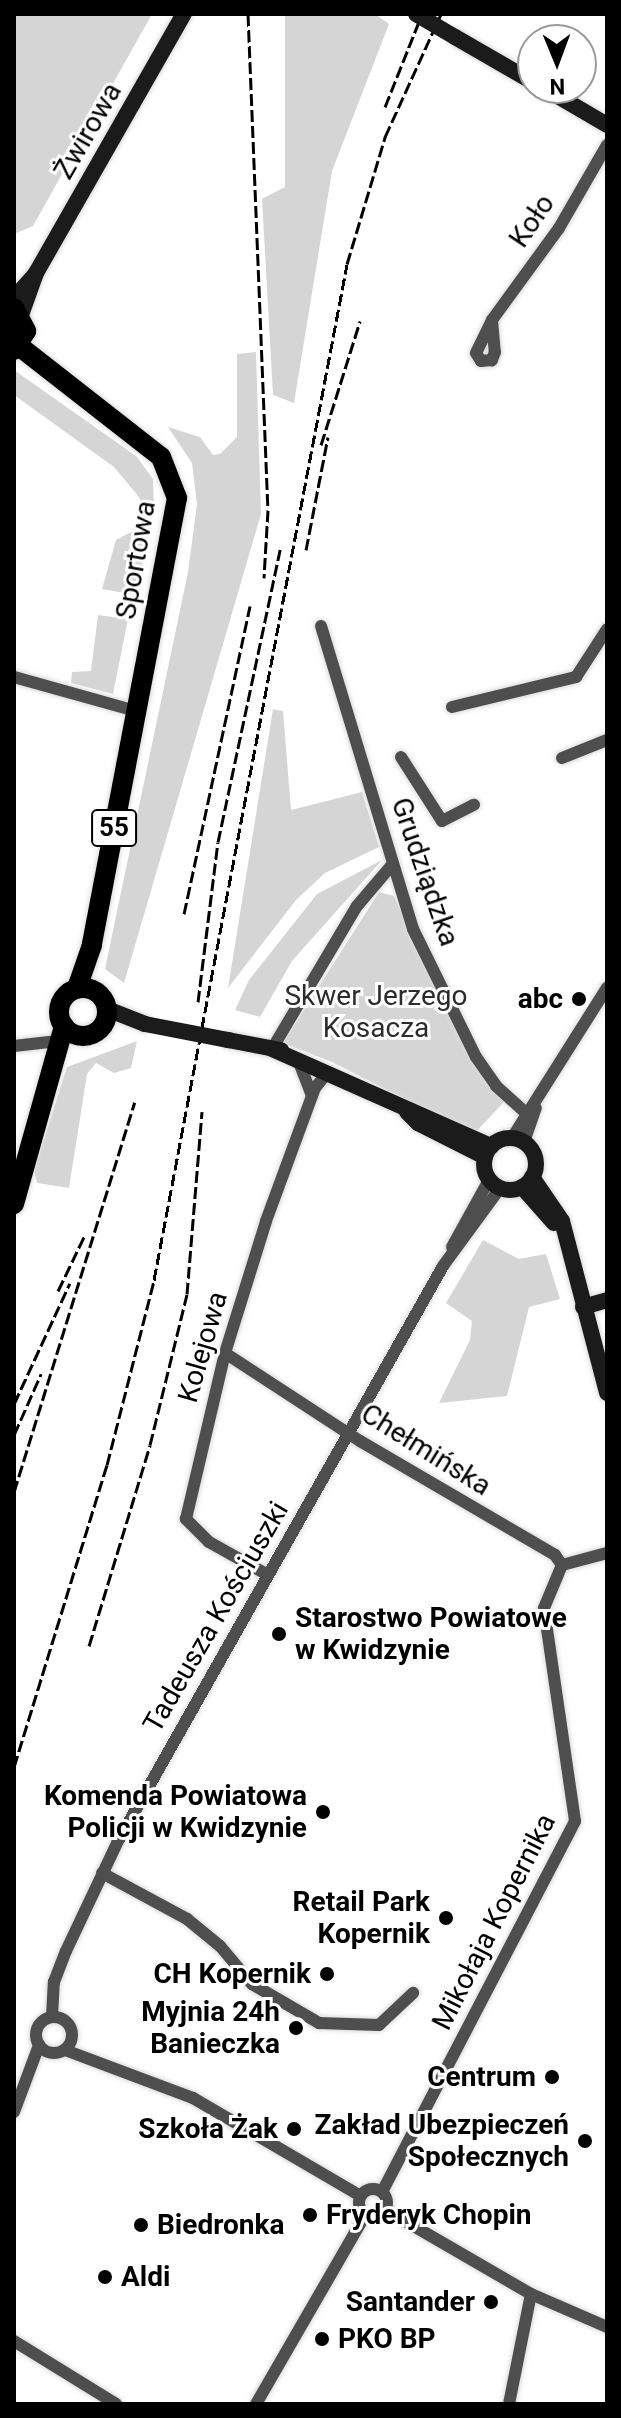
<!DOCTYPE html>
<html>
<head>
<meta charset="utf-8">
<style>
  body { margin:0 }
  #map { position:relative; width:621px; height:2418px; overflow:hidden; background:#fff; font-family:Roboto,sans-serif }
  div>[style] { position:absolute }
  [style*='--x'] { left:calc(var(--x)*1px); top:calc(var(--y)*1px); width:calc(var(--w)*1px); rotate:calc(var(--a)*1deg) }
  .green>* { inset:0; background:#d5d5d5 }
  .roads { filter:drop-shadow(0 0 2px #dbdbdb) drop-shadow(0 0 2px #dbdbdb) }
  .street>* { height:12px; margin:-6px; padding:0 6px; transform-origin:6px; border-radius:6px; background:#4e4e4e }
  .street>.ring { margin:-6px; padding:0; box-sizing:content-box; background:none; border:12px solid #4e4e4e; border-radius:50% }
  .secondary>* { height:16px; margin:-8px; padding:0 8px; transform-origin:8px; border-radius:8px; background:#1b1b1b }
  .secondary>.ring { margin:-8px; padding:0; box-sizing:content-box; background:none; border:16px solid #1b1b1b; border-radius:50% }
  .primary>* { height:20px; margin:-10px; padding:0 10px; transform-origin:10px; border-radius:10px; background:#000 }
  .primary>.ring { margin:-10px; padding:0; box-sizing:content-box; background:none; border:20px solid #000; border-radius:50% }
  .rail>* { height:3px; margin-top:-1.5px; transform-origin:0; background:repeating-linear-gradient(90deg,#000 0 12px,transparent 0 16px) }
  .secondary-bridge>* { height:16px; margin:-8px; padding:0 8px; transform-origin:8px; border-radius:8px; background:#1b1b1b }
  .dots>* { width:22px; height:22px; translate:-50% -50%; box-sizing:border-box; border:4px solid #fff; border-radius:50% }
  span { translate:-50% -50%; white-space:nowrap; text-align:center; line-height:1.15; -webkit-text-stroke:6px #fff; paint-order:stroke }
  .shield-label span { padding:2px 6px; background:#fff; border:2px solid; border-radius:6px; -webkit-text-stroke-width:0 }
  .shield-label { font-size:26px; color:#000; font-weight:700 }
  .street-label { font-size:28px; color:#000 }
  .park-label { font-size:28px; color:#2c2c2c }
  .poi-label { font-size:28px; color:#000; font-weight:700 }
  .right { translate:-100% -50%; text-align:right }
  .left { translate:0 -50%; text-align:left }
  .frame { position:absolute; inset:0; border:16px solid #000; pointer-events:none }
  .north { position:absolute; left:517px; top:24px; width:80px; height:80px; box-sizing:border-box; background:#fff; border:2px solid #999; border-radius:50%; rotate:179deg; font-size:22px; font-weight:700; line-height:32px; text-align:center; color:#000 }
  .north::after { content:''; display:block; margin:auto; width:28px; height:36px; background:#000; clip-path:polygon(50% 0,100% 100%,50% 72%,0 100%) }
</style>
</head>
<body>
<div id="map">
  <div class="green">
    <i style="clip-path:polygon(14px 14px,152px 14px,33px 226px,14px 234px)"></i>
    <i style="clip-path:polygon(285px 14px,375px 14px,389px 24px,332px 171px,294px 403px,273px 395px,262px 199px,285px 187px)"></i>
    <i style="clip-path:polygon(256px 352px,261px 514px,124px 983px,105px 969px,188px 572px,197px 504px,192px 463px,168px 427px,200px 437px,213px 455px,220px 454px,237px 437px,237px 354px)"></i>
    <i style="clip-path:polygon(14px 370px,136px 456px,153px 479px,154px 506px,136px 595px,102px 589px,116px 540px,131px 532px,145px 511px,139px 497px,114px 467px,14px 395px)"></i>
    <i style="clip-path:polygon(98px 615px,128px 619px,113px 694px,71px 683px,72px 672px,91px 671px)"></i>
    <i style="clip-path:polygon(273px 709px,283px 711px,291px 810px,362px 792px,379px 847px,325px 873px,296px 900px,228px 988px)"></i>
    <i style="clip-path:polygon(382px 860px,292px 961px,260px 1017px,235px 1010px,249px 980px,317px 894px)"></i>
    <i style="clip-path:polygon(379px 892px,394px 896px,469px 1055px,504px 1102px,474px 1134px,332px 1062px,283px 1043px)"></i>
    <i style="clip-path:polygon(137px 1041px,131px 1068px,114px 1073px,96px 1063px,87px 1074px,69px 1188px,37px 1183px,34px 1171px,67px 1067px)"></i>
    <i style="clip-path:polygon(483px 1240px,519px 1259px,546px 1254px,560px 1299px,529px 1307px,507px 1396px,439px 1403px,470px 1340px,472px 1321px,446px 1303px)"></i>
  </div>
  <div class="roads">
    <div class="street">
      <i style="--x:492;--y:320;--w:32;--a:85"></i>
      <i style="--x:495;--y:352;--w:9;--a:111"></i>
      <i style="--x:492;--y:360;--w:11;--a:175"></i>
      <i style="--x:481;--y:361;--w:9;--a:-122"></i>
      <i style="--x:476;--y:353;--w:37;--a:-64"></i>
      <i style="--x:492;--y:320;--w:114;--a:-53.9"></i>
      <i style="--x:559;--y:228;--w:96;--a:-60"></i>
      <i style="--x:321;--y:626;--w:317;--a:73.1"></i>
      <i style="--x:413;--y:929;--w:143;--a:63.8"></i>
      <i style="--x:476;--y:1057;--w:35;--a:55"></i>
      <i style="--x:496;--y:1086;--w:40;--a:42"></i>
      <i style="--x:14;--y:677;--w:127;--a:15.6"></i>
      <i style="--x:452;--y:707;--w:128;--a:-13.6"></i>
      <i style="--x:576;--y:677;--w:57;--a:-57.1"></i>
      <i style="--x:401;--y:757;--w:76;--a:57.4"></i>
      <i style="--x:442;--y:821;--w:36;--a:-27"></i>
      <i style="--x:562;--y:758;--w:48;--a:-21.8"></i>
      <i style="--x:14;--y:1046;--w:44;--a:-6.5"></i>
      <i style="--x:272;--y:1049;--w:166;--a:-59.3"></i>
      <i style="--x:357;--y:906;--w:52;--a:-49.6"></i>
      <i style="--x:299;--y:1062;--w:36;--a:69"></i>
      <i style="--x:512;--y:1138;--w:178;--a:-57.7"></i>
      <i style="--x:524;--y:1142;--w:36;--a:-71"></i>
      <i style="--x:452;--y:1247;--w:77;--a:-61.1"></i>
      <i style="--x:225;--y:1353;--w:161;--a:33.1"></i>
      <i style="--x:360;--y:1441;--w:226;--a:30.3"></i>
      <i style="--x:555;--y:1555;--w:12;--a:55"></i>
      <i style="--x:562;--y:1565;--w:47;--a:-14.9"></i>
      <i style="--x:268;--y:1575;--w:68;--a:-150.8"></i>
      <i style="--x:209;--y:1542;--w:33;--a:-135"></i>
      <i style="--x:186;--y:1519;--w:171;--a:-76.8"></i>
      <i style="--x:225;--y:1353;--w:138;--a:-72.7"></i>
      <i style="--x:266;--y:1221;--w:142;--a:-69.8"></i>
      <i style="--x:315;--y:1088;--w:19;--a:-51"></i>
      <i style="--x:102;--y:1873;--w:97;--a:28.4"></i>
      <i style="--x:187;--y:1919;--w:43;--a:39.3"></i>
      <i style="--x:220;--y:1946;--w:50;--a:49.9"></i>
      <i style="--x:252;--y:1984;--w:78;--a:30.2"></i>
      <i style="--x:319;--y:2023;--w:60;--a:1.9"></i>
      <i style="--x:379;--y:2025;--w:47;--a:-43.3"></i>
      <i class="ring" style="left:36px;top:2017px;width:24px;height:24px"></i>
      <i style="--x:52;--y:2017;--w:35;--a:-87"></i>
      <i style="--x:54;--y:1982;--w:33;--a:-69"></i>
      <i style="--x:66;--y:1951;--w:122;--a:-64.7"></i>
      <i style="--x:118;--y:1841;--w:660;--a:-60.52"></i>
      <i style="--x:443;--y:1266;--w:97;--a:-53.8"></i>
      <i style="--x:65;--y:2050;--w:137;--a:20.6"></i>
      <i style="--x:193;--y:2098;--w:194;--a:30.3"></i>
      <i style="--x:14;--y:2112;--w:72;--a:-69.5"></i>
      <i class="ring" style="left:359px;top:2189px;width:16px;height:16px"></i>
      <i style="--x:382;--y:2192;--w:418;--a:-62.5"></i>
      <i style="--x:575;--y:1821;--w:215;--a:-98.3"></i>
      <i style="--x:544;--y:1608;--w:47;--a:-67.3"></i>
      <i style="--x:386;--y:2210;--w:168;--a:30.1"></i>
      <i style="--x:531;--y:2294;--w:83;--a:23.5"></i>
      <i style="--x:14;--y:2341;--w:120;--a:31.7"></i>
      <i style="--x:256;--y:2404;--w:218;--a:-60"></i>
      <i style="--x:509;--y:2404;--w:112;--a:-78.7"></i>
    </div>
    <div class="secondary">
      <i style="--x:455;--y:37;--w:90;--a:30"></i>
      <i style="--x:544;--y:88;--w:73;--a:30.4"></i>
      <i style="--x:14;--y:298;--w:31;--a:-48"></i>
      <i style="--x:21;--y:315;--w:45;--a:-70.3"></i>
      <i style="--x:36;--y:273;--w:298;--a:-60.3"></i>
      <i style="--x:107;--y:1009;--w:41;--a:21.5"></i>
      <i style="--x:228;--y:1040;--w:54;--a:10.7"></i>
      <i style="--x:272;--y:1049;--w:240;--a:23.9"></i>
      <i style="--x:407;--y:1112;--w:16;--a:45"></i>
      <i style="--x:418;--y:1123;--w:75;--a:26.9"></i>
      <i class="ring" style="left:484px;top:1138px;width:36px;height:36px"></i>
      <i style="--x:532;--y:1177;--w:53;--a:55.7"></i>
      <i style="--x:562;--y:1221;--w:178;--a:75.3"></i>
      <i style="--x:522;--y:1187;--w:48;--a:48.4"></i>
      <i style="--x:583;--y:1307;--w:25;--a:-16"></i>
    </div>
    <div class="primary">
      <i style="--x:14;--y:308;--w:26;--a:62"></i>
      <i style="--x:26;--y:331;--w:22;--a:122"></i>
      <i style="--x:19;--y:346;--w:180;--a:38"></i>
      <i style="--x:161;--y:457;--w:44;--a:68.7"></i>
      <i style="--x:177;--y:498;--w:455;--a:100.8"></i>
      <i style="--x:92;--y:945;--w:46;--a:109.2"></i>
      <i class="ring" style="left:59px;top:988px;width:28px;height:28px"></i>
      <i style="--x:14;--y:1204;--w:185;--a:-74.3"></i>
    </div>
  </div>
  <div class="rail">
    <i style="--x:248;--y:14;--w:496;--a:87.7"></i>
    <i style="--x:268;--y:510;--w:68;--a:93.4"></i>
    <i style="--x:385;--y:107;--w:100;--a:-68.3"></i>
    <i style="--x:321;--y:445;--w:130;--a:-72.5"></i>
    <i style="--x:306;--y:550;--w:115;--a:-79"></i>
    <i style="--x:184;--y:914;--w:315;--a:-77.9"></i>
    <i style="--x:198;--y:1002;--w:161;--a:-82.9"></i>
    <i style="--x:218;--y:842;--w:299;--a:-78"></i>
    <i style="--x:58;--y:1291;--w:60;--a:-64.3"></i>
    <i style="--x:14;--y:1404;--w:133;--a:-65.2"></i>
    <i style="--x:14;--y:1435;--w:67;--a:-66.1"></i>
    <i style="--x:14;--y:1492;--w:408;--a:-72.8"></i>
    <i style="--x:89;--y:1646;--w:210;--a:-73.1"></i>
    <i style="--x:150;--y:1445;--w:155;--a:-76.2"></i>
    <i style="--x:187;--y:1294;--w:183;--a:-85.3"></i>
    <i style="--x:14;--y:1767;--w:316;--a:-72.9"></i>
    <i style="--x:107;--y:1465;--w:191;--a:-75.7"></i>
    <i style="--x:154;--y:1280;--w:1034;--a:-79.24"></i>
    <i style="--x:347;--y:264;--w:133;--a:-73.3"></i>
    <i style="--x:385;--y:137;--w:135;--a:-65.5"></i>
  </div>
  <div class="secondary-bridge">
    <i style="--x:416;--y:14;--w:45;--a:30.5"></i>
    <i style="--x:145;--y:1024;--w:85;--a:10.9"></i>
  </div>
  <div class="dots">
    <i style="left:579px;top:999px;background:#000"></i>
    <i style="left:279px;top:1634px;background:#000"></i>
    <i style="left:323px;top:1812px;background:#000"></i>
    <i style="left:446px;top:1918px;background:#000"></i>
    <i style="left:327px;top:1974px;background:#000"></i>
    <i style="left:296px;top:2028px;background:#000"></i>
    <i style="left:552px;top:2077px;background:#000"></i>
    <i style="left:294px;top:2129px;background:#000"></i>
    <i style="left:585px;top:2141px;background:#000"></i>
    <i style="left:310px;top:2215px;background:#000"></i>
    <i style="left:141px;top:2225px;background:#000"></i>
    <i style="left:105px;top:2277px;background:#000"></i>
    <i style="left:491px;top:2302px;background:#000"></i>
    <i style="left:322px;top:2339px;background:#000"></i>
  </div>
  <div class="shield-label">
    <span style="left:114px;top:828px">55</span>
  </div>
  <div class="street-label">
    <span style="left:88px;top:131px;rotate:-60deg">Żwirowa</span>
    <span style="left:532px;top:221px;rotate:-56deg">Koło</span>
    <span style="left:136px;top:560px;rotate:-80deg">Sportowa</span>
    <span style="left:425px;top:872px;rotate:71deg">Grudziądzka</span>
    <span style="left:203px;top:1347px;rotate:-74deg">Kolejowa</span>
    <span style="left:426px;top:1450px;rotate:32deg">Chełmińska</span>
    <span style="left:216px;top:1617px;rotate:-60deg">Tadeusza Kościuszki</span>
    <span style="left:494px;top:1922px;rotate:-63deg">Mikołaja Kopernika</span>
  </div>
  <div class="park-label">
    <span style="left:376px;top:1012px">Skwer Jerzego<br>Kosacza</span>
  </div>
  <div class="poi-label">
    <span class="right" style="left:563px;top:999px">abc</span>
    <span class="left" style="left:295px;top:1634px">Starostwo Powiatowe<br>w Kwidzynie</span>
    <span class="right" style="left:307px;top:1812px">Komenda Powiatowa<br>Policji w Kwidzynie</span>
    <span class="right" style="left:430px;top:1918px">Retail Park<br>Kopernik</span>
    <span class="right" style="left:311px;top:1974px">CH Kopernik</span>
    <span class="right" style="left:280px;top:2028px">Myjnia 24h<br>Banieczka</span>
    <span class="right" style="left:536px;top:2077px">Centrum</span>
    <span class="right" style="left:569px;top:2141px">Zakład Ubezpieczeń<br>Społecznych</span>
    <span class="right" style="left:278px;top:2129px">Szkoła Żak</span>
    <span class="left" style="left:326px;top:2215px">Fryderyk Chopin</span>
    <span class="left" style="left:157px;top:2225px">Biedronka</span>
    <span class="left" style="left:121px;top:2277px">Aldi</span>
    <span class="right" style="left:475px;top:2302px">Santander</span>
    <span class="left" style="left:338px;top:2339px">PKO BP</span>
  </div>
  <div class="frame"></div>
  <div class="north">N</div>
</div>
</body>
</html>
